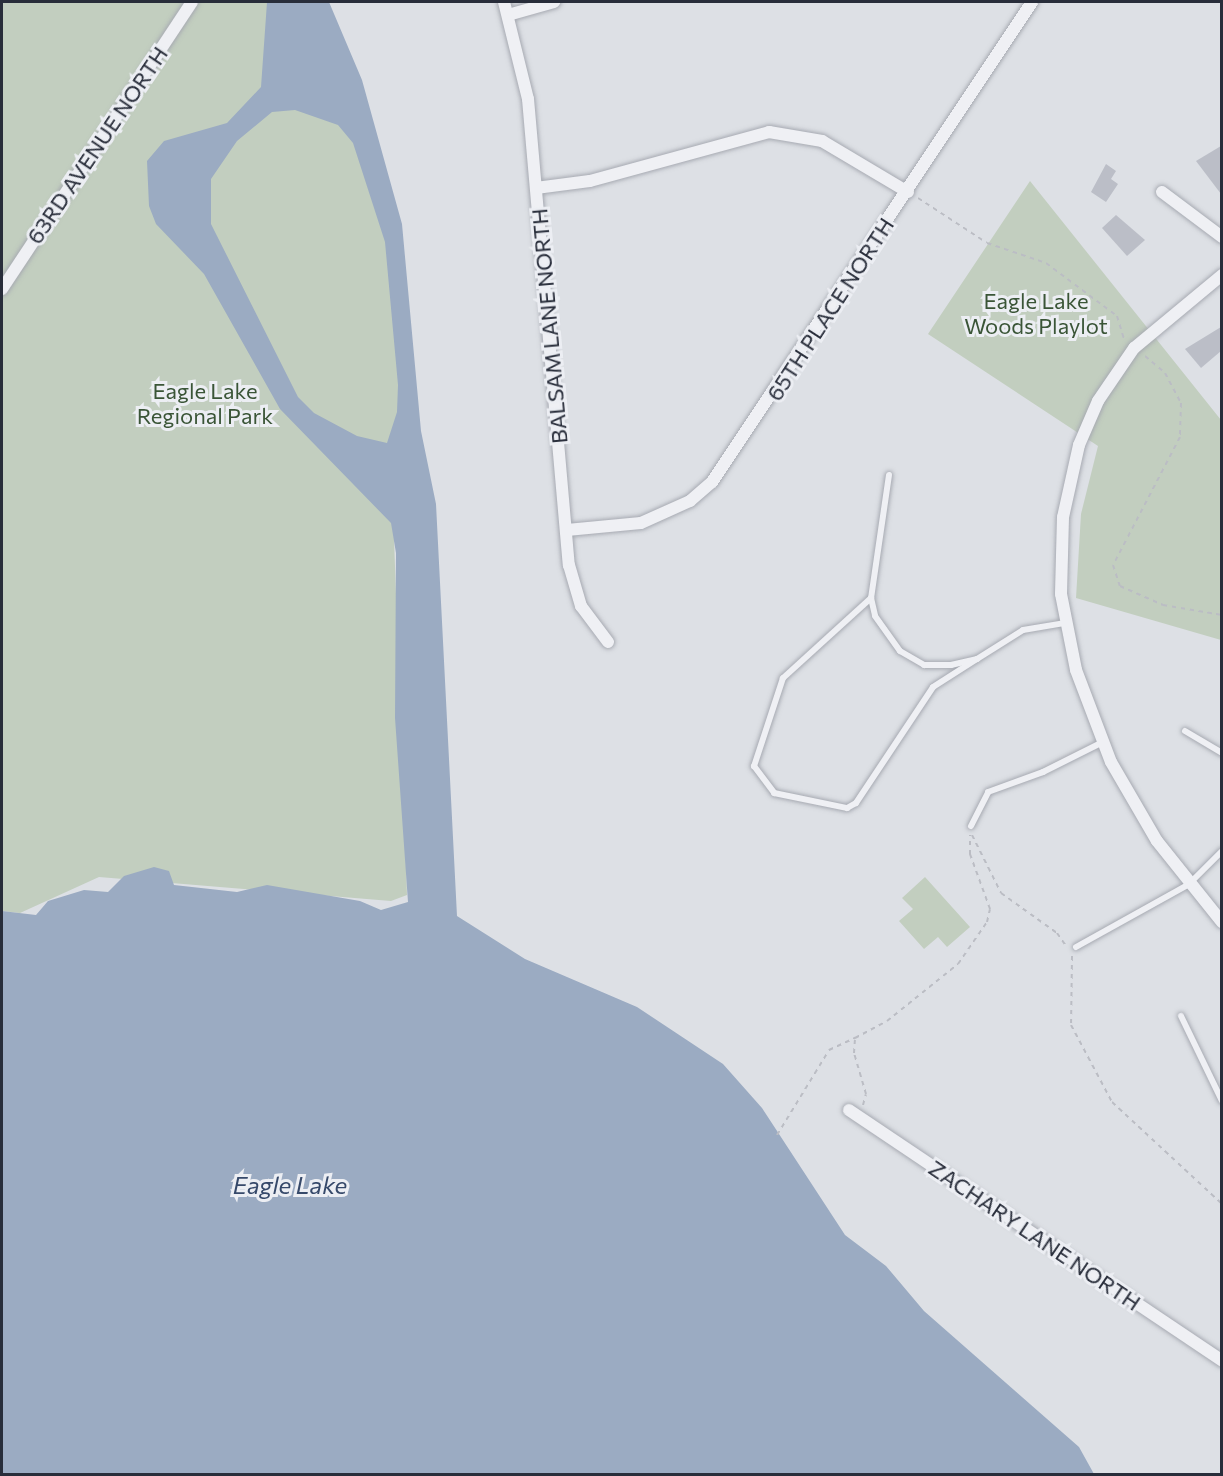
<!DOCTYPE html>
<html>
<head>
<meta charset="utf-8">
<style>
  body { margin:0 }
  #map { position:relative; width:1223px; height:1476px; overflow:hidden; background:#dde0e5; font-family:Commissioner,sans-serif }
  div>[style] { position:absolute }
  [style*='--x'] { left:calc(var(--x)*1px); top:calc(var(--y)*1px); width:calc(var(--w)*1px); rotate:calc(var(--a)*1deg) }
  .green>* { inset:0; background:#c2cebf }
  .water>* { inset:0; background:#9babc2 }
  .building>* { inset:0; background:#bbbec7 }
  .path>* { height:2px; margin-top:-1px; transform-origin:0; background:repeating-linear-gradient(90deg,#bbbdc4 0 4.5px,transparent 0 9px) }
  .roads { filter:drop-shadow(0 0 2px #a7aab2) drop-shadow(0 0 2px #a7aab2) }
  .lane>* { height:6px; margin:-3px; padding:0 3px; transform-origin:3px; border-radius:3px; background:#eff0f4 }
  .street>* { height:12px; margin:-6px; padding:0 6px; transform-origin:6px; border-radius:6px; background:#eff0f4 }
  span { translate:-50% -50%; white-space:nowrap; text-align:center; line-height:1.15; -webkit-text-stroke:6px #eceef3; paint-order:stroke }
  .street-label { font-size:22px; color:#282d3a }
  .park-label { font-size:22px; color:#3a5537 }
  .water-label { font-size:24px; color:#36496a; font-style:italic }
  .frame { position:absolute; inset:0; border:3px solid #282d3a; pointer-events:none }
</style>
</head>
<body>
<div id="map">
  <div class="green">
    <i style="clip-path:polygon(2px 2px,318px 2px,393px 267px,410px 456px,394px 539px,407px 895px,391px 901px,99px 877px,20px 913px,2px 911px)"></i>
    <i style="clip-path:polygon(1030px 181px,1221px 420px,1221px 640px,1076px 598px,1081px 514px,1098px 446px,928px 334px)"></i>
    <i style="clip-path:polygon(925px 877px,970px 927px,947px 947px,938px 937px,924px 949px,899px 921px,913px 909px,902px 898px)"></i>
  </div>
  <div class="water">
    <i style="clip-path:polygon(evenodd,267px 2px,329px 2px,362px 80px,402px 224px,421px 431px,436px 504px,457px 916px,525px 959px,637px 1007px,723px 1064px,762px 1108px,845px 1235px,886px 1266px,924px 1311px,1079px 1447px,1094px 1474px,2px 1474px,2px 911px,36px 915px,48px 901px,84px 890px,108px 892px,124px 876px,154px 867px,169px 871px,174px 885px,237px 892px,267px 885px,360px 901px,381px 910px,408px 902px,395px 718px,396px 553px,391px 523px,280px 409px,204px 274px,156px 224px,149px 206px,147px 161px,164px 141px,227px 123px,261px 87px,267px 2px,295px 110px,338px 125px,353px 143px,385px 242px,398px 385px,397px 412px,387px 443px,357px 436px,314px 413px,298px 397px,211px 224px,211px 179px,237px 141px,272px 112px,295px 110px)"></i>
  </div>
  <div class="building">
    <i style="clip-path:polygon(1221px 146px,1221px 194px,1196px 161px)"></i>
    <i style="clip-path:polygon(1106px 164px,1116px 171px,1111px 179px,1118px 184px,1106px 202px,1091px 192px)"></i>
    <i style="clip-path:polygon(1116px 215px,1145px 240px,1127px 256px,1102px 228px)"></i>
    <i style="clip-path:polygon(1221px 327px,1221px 351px,1201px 368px,1185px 349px)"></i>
  </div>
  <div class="path">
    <i style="--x:918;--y:198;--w:82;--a:33.1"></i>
    <i style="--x:987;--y:243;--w:62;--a:18.7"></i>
    <i style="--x:1046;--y:263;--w:89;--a:36.7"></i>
    <i style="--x:1117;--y:316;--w:24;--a:73"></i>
    <i style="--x:1145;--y:356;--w:26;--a:40"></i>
    <i style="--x:1165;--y:373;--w:34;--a:62"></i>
    <i style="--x:1181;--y:403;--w:34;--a:92"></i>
    <i style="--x:1180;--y:437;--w:144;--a:117.6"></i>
    <i style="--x:1113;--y:565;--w:22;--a:72"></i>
    <i style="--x:1120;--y:586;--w:47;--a:23.8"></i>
    <i style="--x:1163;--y:605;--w:60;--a:9.6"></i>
    <i style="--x:972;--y:835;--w:65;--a:63.4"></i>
    <i style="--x:1001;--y:893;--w:69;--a:35.5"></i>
    <i style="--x:1057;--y:933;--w:16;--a:55"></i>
    <i style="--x:1072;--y:956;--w:69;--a:90.8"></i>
    <i style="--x:1071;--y:1025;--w:87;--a:62"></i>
    <i style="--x:1112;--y:1102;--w:150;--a:42.8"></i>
    <i style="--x:863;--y:1105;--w:11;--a:-75"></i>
    <i style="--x:866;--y:1094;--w:43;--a:-106.3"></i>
    <i style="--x:854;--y:1053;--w:15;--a:-86"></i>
    <i style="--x:855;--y:1038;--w:36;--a:-28"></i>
    <i style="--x:887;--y:1021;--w:91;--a:-38.8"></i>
    <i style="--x:958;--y:964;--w:51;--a:-55.4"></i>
    <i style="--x:987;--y:922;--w:13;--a:-77"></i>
    <i style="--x:990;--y:909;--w:59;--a:-110"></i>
    <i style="--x:970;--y:854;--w:19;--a:-90"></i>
    <i style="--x:777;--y:1135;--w:100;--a:-58.5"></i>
    <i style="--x:829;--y:1050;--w:29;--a:-25"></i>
  </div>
  <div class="roads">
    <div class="lane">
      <i style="--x:889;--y:475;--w:124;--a:98.3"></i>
      <i style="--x:871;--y:598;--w:18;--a:77"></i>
      <i style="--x:875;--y:616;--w:43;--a:54.5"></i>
      <i style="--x:900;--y:651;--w:28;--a:30"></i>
      <i style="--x:924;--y:665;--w:27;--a:0"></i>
      <i style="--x:951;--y:665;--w:27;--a:-13"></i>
      <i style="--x:977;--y:659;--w:54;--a:-32.2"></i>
      <i style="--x:1023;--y:630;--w:43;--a:-9.5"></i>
      <i style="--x:871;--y:598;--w:119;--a:137.7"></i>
      <i style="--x:783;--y:678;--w:93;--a:108.2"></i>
      <i style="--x:754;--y:766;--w:34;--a:53"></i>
      <i style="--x:774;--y:793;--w:75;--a:11.6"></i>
      <i style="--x:847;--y:808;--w:10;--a:-29"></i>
      <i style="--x:856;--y:803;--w:139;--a:-56.4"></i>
      <i style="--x:933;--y:687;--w:52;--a:-32.5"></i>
      <i style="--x:1185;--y:731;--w:43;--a:30.7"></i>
      <i style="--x:971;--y:826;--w:38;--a:-63"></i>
      <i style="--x:988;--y:792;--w:59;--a:-20"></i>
      <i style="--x:1043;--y:772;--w:67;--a:-26.6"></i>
      <i style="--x:1076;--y:947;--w:129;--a:-29.1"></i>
      <i style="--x:1189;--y:884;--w:47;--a:-45"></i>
      <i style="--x:1181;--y:1016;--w:94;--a:64.2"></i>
    </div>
    <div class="street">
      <i style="--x:504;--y:2;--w:100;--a:76.1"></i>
      <i style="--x:528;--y:99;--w:468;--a:85"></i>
      <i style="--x:569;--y:565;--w:43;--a:73.7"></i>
      <i style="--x:581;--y:606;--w:45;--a:53.1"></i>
      <i style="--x:508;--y:15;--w:48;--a:-15.8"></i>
      <i style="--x:536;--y:188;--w:54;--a:-7.4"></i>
      <i style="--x:590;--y:181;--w:186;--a:-15.3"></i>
      <i style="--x:769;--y:132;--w:54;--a:9.6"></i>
      <i style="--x:822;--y:141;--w:100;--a:30.7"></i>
      <i style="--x:1162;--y:192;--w:75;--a:36.9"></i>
      <i style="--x:1222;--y:275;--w:114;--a:140.3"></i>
      <i style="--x:1134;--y:348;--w:64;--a:124.2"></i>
      <i style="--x:1098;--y:401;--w:48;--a:113.4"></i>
      <i style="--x:1079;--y:445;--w:74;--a:102.5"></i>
      <i style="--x:1063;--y:517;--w:77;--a:91.5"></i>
      <i style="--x:1061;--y:594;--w:77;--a:78.8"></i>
      <i style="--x:1076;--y:670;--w:98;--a:69.2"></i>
      <i style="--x:1111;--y:762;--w:91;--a:59.8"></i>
      <i style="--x:1157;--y:841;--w:104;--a:51.3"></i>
      <i style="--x:2;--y:289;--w:344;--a:-56.5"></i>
      <i style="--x:567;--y:530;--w:74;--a:-5.4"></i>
      <i style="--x:641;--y:523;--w:54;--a:-24.2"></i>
      <i style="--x:690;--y:501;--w:29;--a:-41"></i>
      <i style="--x:712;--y:482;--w:577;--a:-56.31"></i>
      <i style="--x:849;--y:1110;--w:450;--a:33.9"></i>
    </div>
  </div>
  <div class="street-label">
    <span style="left:97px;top:145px;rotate:-56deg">63RD AVENUE NORTH</span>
    <span style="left:830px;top:309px;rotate:-57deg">65TH PLACE NORTH</span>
    <span style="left:549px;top:326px;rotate:-95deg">BALSAM LANE NORTH</span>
    <span style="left:1035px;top:1235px;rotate:34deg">ZACHARY LANE NORTH</span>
  </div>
  <div class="park-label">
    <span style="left:1036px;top:313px">Eagle Lake<br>Woods Playlot</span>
    <span style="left:205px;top:403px">Eagle Lake<br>Regional Park</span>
  </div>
  <div class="water-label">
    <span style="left:290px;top:1185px">Eagle Lake</span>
  </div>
  <div class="frame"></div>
</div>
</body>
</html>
